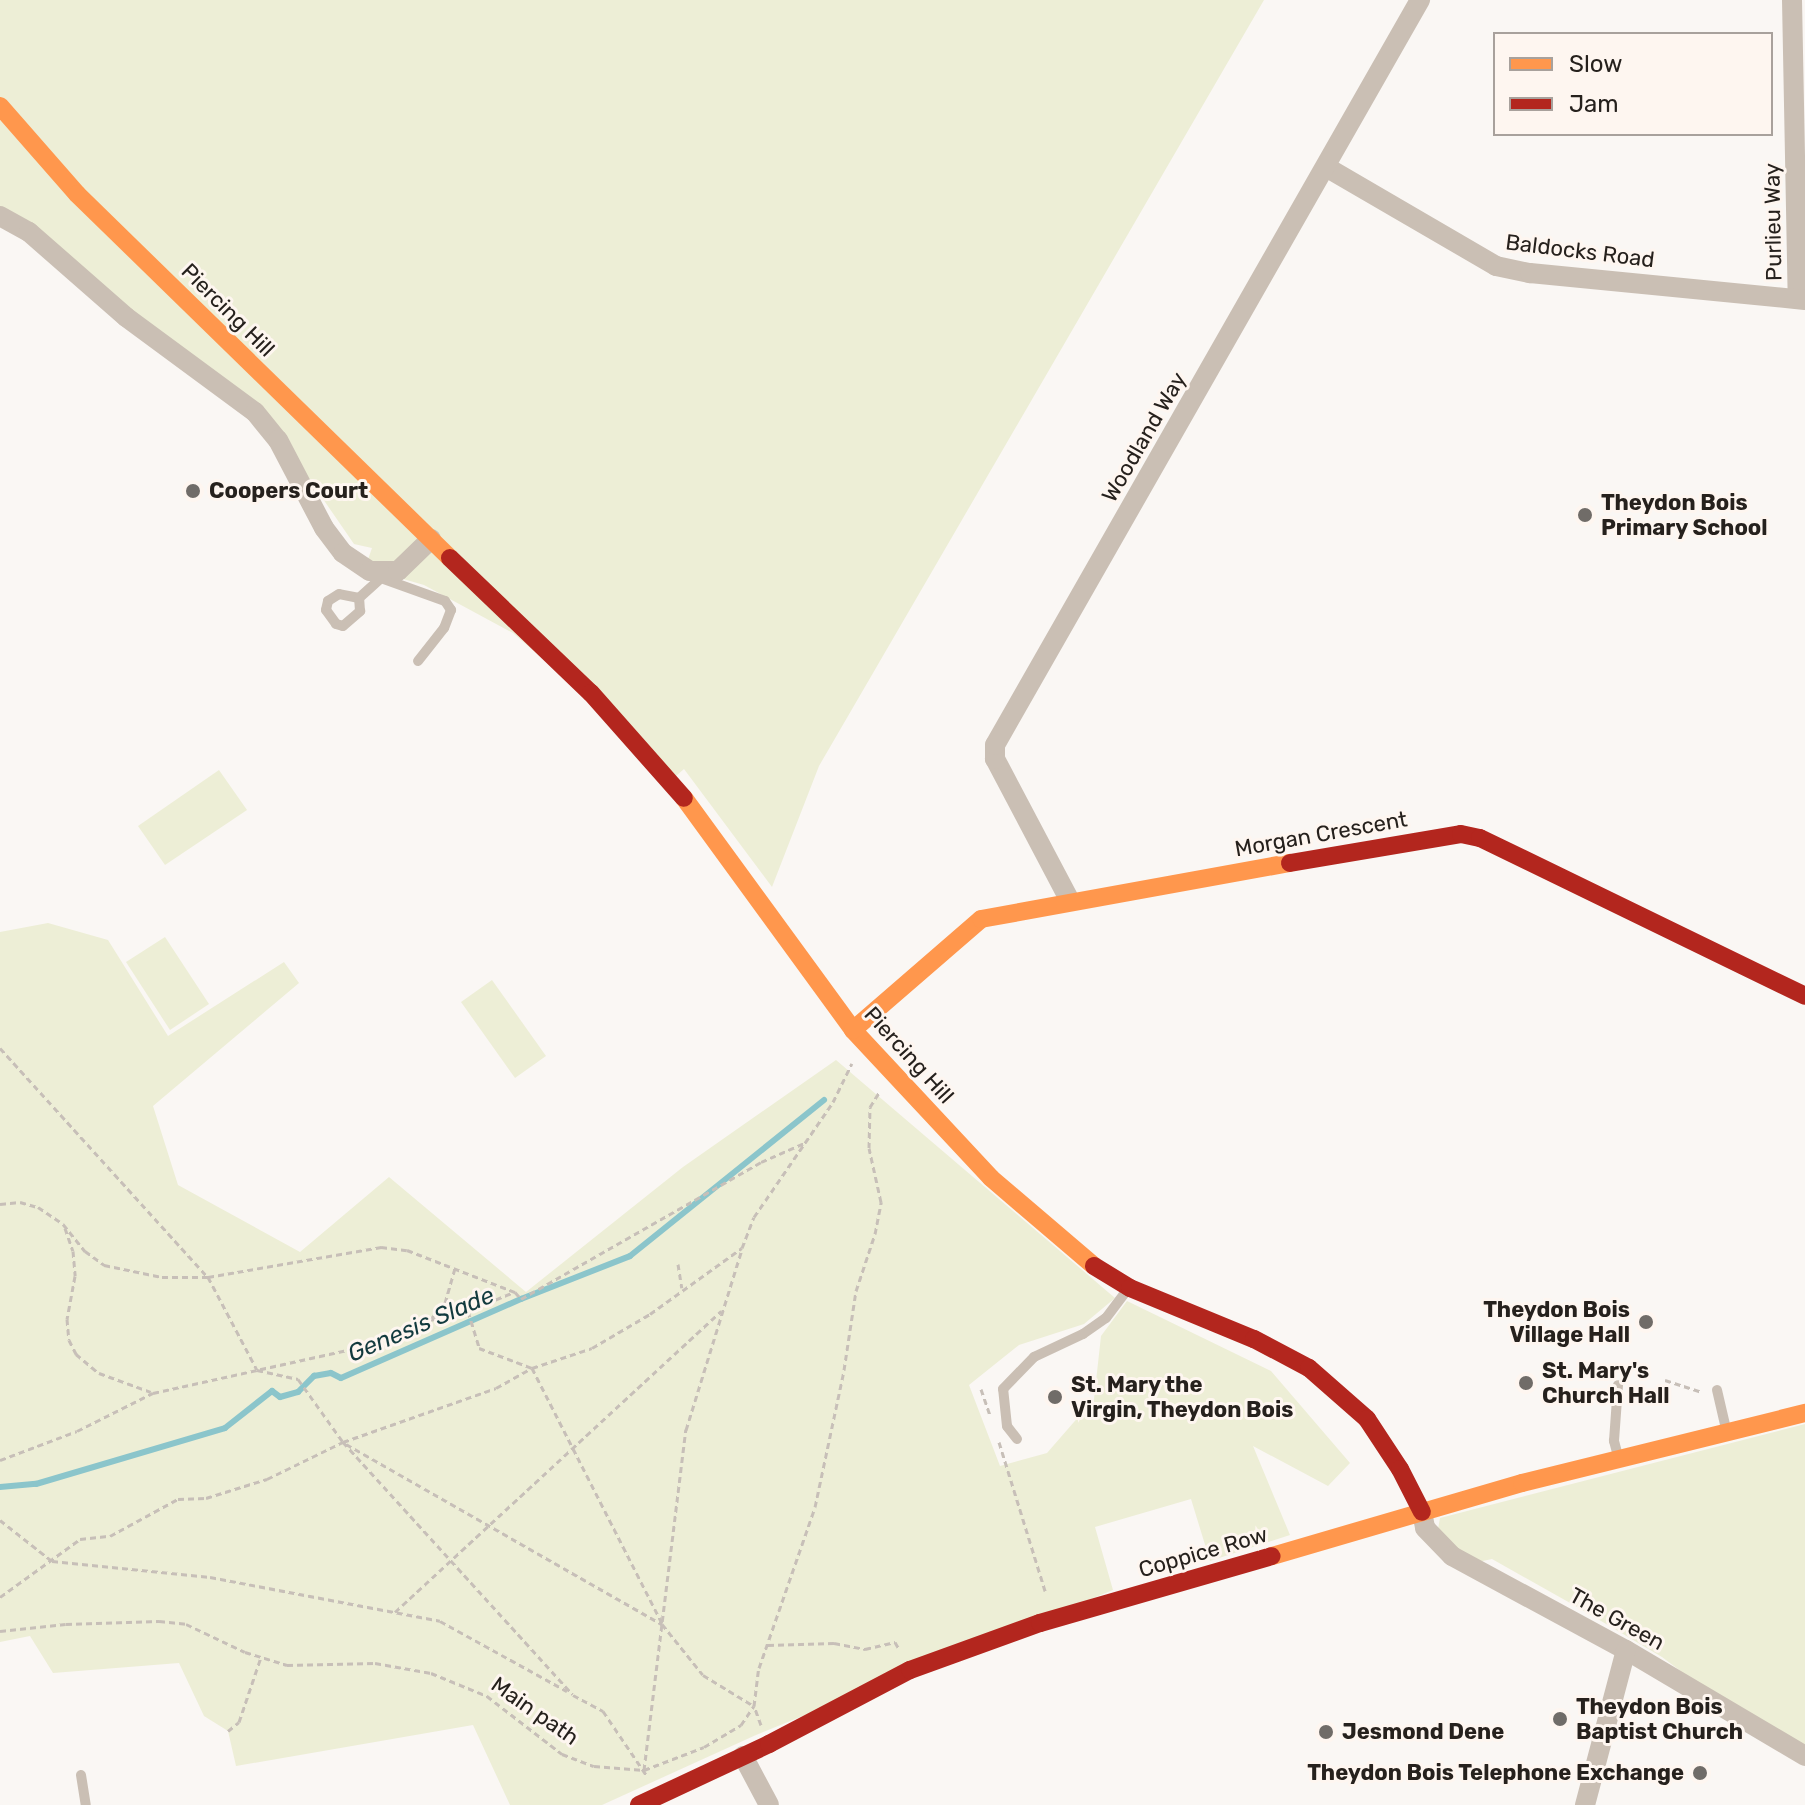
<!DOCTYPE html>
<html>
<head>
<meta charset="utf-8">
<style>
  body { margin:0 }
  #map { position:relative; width:1805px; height:1805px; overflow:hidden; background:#faf7f4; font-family:Rubik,sans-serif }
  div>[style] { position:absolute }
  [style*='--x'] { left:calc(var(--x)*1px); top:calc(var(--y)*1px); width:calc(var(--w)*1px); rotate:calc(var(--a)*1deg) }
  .green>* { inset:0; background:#edeed6 }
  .stream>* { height:6px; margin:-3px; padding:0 3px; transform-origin:3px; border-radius:3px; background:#8bc5cb }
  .path>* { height:3px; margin-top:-1.5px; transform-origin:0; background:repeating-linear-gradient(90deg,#c7bfb8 0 6px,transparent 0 10px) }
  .lane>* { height:10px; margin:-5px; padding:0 5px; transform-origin:5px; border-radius:5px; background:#cabfb4 }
  .street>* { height:20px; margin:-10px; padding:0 10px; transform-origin:10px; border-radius:10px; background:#cabfb4 }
  .slow>* { height:18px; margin:-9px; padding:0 9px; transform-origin:9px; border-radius:9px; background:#ff974d }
  .jam>* { height:18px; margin:-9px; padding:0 9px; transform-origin:9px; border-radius:9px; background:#b3261e }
  .dots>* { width:22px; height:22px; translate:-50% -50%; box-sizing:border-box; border:4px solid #fef6f0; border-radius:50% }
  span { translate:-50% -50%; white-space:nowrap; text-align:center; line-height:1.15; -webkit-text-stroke:6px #fef6f0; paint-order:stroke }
  .street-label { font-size:22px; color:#26211d }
  .poi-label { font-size:22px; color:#26211d; font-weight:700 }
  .left { translate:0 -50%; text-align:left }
  .right { translate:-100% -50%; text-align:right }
  .water-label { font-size:24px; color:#123a3e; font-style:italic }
  .legend { position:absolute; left:1493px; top:32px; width:280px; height:104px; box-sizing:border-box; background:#fef6f0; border:2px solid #a8a19c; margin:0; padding:10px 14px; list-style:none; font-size:24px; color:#26211d }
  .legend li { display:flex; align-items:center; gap:16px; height:40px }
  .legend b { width:40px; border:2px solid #a8a19c }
</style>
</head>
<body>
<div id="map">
  <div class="green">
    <i style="clip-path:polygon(0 0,1264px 0,819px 766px,772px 887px,684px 769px,676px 776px,513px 633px,424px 585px,365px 568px,372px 548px,354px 544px,259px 406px,0 211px)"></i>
    <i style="clip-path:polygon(219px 770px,247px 810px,165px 865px,138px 826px)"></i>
    <i style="clip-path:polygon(48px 923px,108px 940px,168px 1036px,284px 962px,299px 983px,153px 1106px,178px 1185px,300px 1252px,389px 1177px,526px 1292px,683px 1167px,836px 1060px,1115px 1298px,1084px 1324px,1019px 1345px,969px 1385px,1000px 1466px,1047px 1453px,1094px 1399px,1101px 1336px,1127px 1301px,1271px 1371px,1350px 1463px,1328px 1486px,1253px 1446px,1290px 1535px,1210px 1561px,1191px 1499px,1095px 1527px,1113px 1590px,756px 1735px,602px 1805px,510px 1805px,473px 1725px,236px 1766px,228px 1731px,204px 1716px,179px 1663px,53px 1673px,30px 1636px,0 1642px,0 932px)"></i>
    <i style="clip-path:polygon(165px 937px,209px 1004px,170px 1030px,126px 962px)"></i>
    <i style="clip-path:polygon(492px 980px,546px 1056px,515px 1078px,461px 1002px)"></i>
    <i style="clip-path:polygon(1805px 1424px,1805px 1746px,1711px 1694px,1662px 1657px,1579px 1608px,1492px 1559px,1478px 1562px,1450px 1545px,1438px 1529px,1440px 1518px)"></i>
  </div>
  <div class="stream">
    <i style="--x:0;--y:1487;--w:36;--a:-5"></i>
    <i style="--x:36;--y:1484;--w:197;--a:-16.5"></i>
    <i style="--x:225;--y:1428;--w:60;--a:-38.2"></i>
    <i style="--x:272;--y:1391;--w:10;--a:37"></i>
    <i style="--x:280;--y:1397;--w:19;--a:-16"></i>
    <i style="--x:298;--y:1392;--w:23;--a:-45"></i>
    <i style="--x:314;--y:1376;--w:17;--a:-10"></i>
    <i style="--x:331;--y:1373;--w:11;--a:27"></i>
    <i style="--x:341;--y:1378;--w:197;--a:-23.7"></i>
    <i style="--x:521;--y:1299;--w:117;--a:-21.5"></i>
    <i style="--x:630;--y:1256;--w:249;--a:-38.8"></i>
  </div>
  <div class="path">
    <i style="--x:0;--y:1048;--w:309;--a:47.8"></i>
    <i style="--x:208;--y:1277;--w:176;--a:-9.8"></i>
    <i style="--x:381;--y:1247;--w:26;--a:7"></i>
    <i style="--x:407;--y:1250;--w:116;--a:21.3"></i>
    <i style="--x:515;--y:1292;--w:9;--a:49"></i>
    <i style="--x:521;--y:1299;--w:276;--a:-29.7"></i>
    <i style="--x:761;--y:1162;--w:47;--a:-23.8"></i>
    <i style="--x:0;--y:1204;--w:20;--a:-6"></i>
    <i style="--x:20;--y:1202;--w:19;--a:16"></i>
    <i style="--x:38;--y:1207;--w:30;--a:34"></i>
    <i style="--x:63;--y:1224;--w:35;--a:51"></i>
    <i style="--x:85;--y:1251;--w:24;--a:36"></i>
    <i style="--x:104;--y:1265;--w:59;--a:11.7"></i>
    <i style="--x:162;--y:1277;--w:46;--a:0"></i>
    <i style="--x:208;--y:1277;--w:105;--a:62.2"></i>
    <i style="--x:257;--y:1370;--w:42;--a:12.4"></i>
    <i style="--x:298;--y:1379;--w:77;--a:54.5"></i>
    <i style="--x:343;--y:1442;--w:341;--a:47.7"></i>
    <i style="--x:65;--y:1228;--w:24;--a:71"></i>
    <i style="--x:73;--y:1251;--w:25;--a:85"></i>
    <i style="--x:75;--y:1276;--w:44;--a:100.5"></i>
    <i style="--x:67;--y:1319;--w:21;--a:85"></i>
    <i style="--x:69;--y:1340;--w:16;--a:63"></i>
    <i style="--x:76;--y:1354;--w:30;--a:40"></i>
    <i style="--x:99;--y:1373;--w:55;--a:20.1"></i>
    <i style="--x:678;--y:1264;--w:24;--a:81"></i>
    <i style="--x:468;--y:1311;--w:39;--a:73"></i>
    <i style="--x:479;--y:1348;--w:57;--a:20.7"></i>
    <i style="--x:532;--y:1368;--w:286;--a:63"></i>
    <i style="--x:430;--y:1320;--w:39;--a:-13"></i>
    <i style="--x:468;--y:1311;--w:50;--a:-22.4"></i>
    <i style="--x:1665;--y:1380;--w:38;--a:18"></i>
    <i style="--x:981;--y:1389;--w:28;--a:71"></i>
    <i style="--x:999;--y:1442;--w:156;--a:72.8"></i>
    <i style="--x:346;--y:1444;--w:364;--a:29.7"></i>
    <i style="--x:662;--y:1624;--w:65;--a:51.2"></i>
    <i style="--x:703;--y:1675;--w:60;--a:31.3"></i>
    <i style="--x:0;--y:1460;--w:82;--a:-20.6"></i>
    <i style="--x:77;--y:1431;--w:85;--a:-26.6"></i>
    <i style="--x:153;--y:1393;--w:199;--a:-12.5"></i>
    <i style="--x:347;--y:1350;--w:88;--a:-19.9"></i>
    <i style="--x:430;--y:1320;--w:23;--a:-49"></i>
    <i style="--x:445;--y:1303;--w:35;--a:-74"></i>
    <i style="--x:0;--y:1520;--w:66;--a:38.3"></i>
    <i style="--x:52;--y:1561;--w:159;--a:5.8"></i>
    <i style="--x:210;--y:1577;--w:234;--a:10.8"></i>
    <i style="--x:440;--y:1621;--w:145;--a:28.9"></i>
    <i style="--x:0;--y:1597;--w:99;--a:-35.9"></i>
    <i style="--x:80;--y:1539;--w:30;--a:-6"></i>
    <i style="--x:110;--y:1536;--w:77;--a:-28.6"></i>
    <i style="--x:178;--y:1499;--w:28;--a:-2"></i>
    <i style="--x:206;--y:1498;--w:64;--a:-17.3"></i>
    <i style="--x:267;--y:1479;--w:85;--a:-26"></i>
    <i style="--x:343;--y:1442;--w:162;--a:-19.4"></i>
    <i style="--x:496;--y:1388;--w:41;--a:-29.1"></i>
    <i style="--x:532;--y:1368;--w:63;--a:-18.4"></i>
    <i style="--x:592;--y:1348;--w:67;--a:-30.4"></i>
    <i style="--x:650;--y:1314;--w:113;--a:-35.7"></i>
    <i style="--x:742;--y:1248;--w:33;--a:-69"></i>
    <i style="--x:754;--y:1217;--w:140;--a:-55.5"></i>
    <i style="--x:833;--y:1102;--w:43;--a:-64"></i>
    <i style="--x:395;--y:1612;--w:444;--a:-42.7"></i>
    <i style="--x:0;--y:1631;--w:66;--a:-6.1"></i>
    <i style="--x:66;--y:1624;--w:93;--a:-1.8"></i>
    <i style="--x:159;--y:1621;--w:27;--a:6"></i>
    <i style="--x:186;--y:1624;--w:65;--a:25.4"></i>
    <i style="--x:245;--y:1652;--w:44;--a:17.2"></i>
    <i style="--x:287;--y:1665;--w:88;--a:-1.3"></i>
    <i style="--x:375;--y:1663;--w:57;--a:10.1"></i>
    <i style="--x:431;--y:1673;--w:61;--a:22.3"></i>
    <i style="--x:487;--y:1696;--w:95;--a:37.7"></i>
    <i style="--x:562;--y:1754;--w:34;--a:21"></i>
    <i style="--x:594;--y:1766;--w:50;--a:4.6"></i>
    <i style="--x:644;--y:1770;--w:64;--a:-21"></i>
    <i style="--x:704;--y:1747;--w:43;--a:-30.7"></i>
    <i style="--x:741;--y:1725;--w:23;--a:-56"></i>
    <i style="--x:768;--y:1645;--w:66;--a:-1.7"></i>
    <i style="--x:834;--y:1643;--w:32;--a:11"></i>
    <i style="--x:865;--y:1649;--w:31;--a:-13"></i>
    <i style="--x:895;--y:1642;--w:8;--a:60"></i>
    <i style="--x:573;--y:1695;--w:34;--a:28"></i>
    <i style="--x:603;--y:1711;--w:78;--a:55.9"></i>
    <i style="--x:761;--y:1725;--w:20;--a:-110"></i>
    <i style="--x:754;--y:1706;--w:38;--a:-83"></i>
    <i style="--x:759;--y:1668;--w:170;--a:-70.8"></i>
    <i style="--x:815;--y:1507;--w:140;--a:-78"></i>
    <i style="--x:844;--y:1370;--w:80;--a:-81.4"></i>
    <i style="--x:856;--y:1291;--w:60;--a:-71.6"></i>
    <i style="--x:875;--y:1234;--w:33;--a:-79"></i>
    <i style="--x:881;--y:1202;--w:55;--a:-102.5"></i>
    <i style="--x:869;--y:1148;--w:41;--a:-88.6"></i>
    <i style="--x:870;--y:1107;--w:19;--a:-58"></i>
    <i style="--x:228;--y:1731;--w:14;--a:-39"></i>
    <i style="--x:239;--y:1722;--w:69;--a:-71.3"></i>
    <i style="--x:644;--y:1770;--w:343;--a:-83"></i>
    <i style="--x:686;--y:1430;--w:189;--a:-72.8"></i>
  </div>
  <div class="lane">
    <i style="--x:381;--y:578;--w:68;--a:19.8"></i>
    <i style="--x:445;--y:601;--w:11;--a:56"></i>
    <i style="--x:451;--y:610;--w:19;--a:111"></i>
    <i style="--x:444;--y:628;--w:42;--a:128.2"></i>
    <i style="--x:359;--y:598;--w:20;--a:-169"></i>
    <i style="--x:339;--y:594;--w:13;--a:148"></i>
    <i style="--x:328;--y:601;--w:9;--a:103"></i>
    <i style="--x:326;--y:610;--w:17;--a:54"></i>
    <i style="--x:336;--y:624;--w:7;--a:16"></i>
    <i style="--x:343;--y:626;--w:23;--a:-41"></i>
    <i style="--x:360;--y:611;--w:13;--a:-94"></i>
    <i style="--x:359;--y:598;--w:38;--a:-42"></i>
    <i style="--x:1717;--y:1390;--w:40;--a:77"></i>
    <i style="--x:1017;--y:1439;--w:16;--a:-128"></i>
    <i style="--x:1007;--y:1426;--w:37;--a:-96"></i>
    <i style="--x:1003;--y:1389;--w:45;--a:-45.9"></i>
    <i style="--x:1034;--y:1357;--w:54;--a:-25.1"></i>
    <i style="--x:1083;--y:1334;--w:28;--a:-35"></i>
    <i style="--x:1106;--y:1318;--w:36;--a:-53"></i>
    <i style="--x:1618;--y:1456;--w:16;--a:-105"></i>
    <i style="--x:1614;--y:1441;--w:56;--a:-85.9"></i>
    <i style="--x:81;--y:1775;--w:30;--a:81"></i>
  </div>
  <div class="street">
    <i style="--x:1792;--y:0;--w:299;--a:88.9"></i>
    <i style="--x:1326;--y:167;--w:197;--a:30.2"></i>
    <i style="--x:1496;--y:266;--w:35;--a:12"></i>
    <i style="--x:1530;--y:273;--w:276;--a:5.6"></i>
    <i style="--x:0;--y:216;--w:33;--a:29"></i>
    <i style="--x:29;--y:232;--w:129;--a:41.2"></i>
    <i style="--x:126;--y:317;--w:160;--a:36.4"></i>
    <i style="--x:255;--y:412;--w:36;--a:51"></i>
    <i style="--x:278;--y:440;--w:99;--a:62.4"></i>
    <i style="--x:324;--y:528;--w:31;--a:53"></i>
    <i style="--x:343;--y:553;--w:32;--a:34"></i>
    <i style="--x:370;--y:571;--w:28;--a:0"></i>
    <i style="--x:398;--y:571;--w:46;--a:-44.1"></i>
    <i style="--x:1070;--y:901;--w:161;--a:-117.8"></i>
    <i style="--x:995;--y:759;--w:14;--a:-90"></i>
    <i style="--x:995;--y:745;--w:858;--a:-60.3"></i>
    <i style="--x:1422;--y:1512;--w:16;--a:79"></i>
    <i style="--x:1425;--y:1528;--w:39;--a:46"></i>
    <i style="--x:1452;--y:1556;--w:198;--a:28.4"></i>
    <i style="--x:1626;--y:1650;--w:208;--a:30.6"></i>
    <i style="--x:743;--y:1756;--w:55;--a:62"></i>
    <i style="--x:1585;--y:1805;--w:160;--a:-75.2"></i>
  </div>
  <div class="slow">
    <i style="--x:0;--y:106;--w:117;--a:48.8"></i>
    <i style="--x:77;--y:194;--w:521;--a:44.3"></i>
    <i style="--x:684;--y:798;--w:287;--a:53.9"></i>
    <i style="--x:853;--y:1030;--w:202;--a:47"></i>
    <i style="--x:991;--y:1178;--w:135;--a:40.5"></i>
    <i style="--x:853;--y:1030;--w:169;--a:-40.9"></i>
    <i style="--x:981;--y:919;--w:314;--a:-10.3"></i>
    <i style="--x:1272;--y:1556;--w:260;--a:-16.3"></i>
    <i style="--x:1522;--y:1483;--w:292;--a:-13.9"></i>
  </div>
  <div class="jam">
    <i style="--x:450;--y:558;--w:195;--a:43.8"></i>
    <i style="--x:591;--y:693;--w:140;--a:48.5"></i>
    <i style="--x:1290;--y:863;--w:173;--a:-9.6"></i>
    <i style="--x:1461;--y:834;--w:19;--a:12"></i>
    <i style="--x:1480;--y:838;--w:361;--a:25.9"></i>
    <i style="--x:1094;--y:1266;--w:42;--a:31.4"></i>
    <i style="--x:1130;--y:1288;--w:134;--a:22.4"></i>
    <i style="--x:1254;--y:1339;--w:62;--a:27.8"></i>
    <i style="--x:1309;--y:1368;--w:77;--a:41.3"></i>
    <i style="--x:1367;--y:1419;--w:60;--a:56.6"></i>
    <i style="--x:1400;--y:1469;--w:48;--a:62.9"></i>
    <i style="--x:639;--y:1805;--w:144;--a:-25.1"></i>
    <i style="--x:769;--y:1744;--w:159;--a:-27.7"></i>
    <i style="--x:910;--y:1670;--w:138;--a:-19.9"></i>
    <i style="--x:1040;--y:1623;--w:241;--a:-16.1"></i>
  </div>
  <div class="dots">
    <i style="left:193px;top:491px;background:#706c68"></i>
    <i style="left:1585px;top:515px;background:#706c68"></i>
    <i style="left:1646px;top:1322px;background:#706c68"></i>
    <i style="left:1526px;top:1383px;background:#706c68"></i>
    <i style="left:1055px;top:1397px;background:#706c68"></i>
    <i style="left:1560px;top:1719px;background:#706c68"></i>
    <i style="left:1326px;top:1732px;background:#706c68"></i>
    <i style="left:1700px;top:1773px;background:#706c68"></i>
  </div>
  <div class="street-label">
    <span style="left:1773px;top:222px;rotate:-91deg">Purlieu Way</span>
    <span style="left:1580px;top:251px;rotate:7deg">Baldocks Road</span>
    <span style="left:228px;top:310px;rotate:45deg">Piercing Hill</span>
    <span style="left:1144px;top:437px;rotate:-60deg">Woodland Way</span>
    <span style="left:1321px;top:834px;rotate:-10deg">Morgan Crescent</span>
    <span style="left:909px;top:1055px;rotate:48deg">Piercing Hill</span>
    <span style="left:1203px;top:1552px;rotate:-16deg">Coppice Row</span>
    <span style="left:1617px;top:1619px;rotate:29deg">The Green</span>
    <span style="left:535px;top:1711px;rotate:35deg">Main path</span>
  </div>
  <div class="poi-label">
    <span class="left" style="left:209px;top:491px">Coopers Court</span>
    <span class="left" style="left:1601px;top:515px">Theydon Bois<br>Primary School</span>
    <span class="right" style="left:1630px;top:1322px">Theydon Bois<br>Village Hall</span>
    <span class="left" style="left:1542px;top:1383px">St. Mary's<br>Church Hall</span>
    <span class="left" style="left:1071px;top:1397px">St. Mary the<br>Virgin, Theydon Bois</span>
    <span class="left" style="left:1576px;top:1719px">Theydon Bois<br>Baptist Church</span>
    <span class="left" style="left:1342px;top:1732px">Jesmond Dene</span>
    <span class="right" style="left:1684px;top:1773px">Theydon Bois Telephone Exchange</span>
  </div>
  <div class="water-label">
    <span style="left:421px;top:1325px;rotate:-23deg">Genesis Slade</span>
  </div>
  <ul class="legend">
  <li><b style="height:10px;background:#ff974d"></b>Slow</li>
  <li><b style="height:10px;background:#b3261e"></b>Jam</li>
  </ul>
</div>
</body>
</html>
